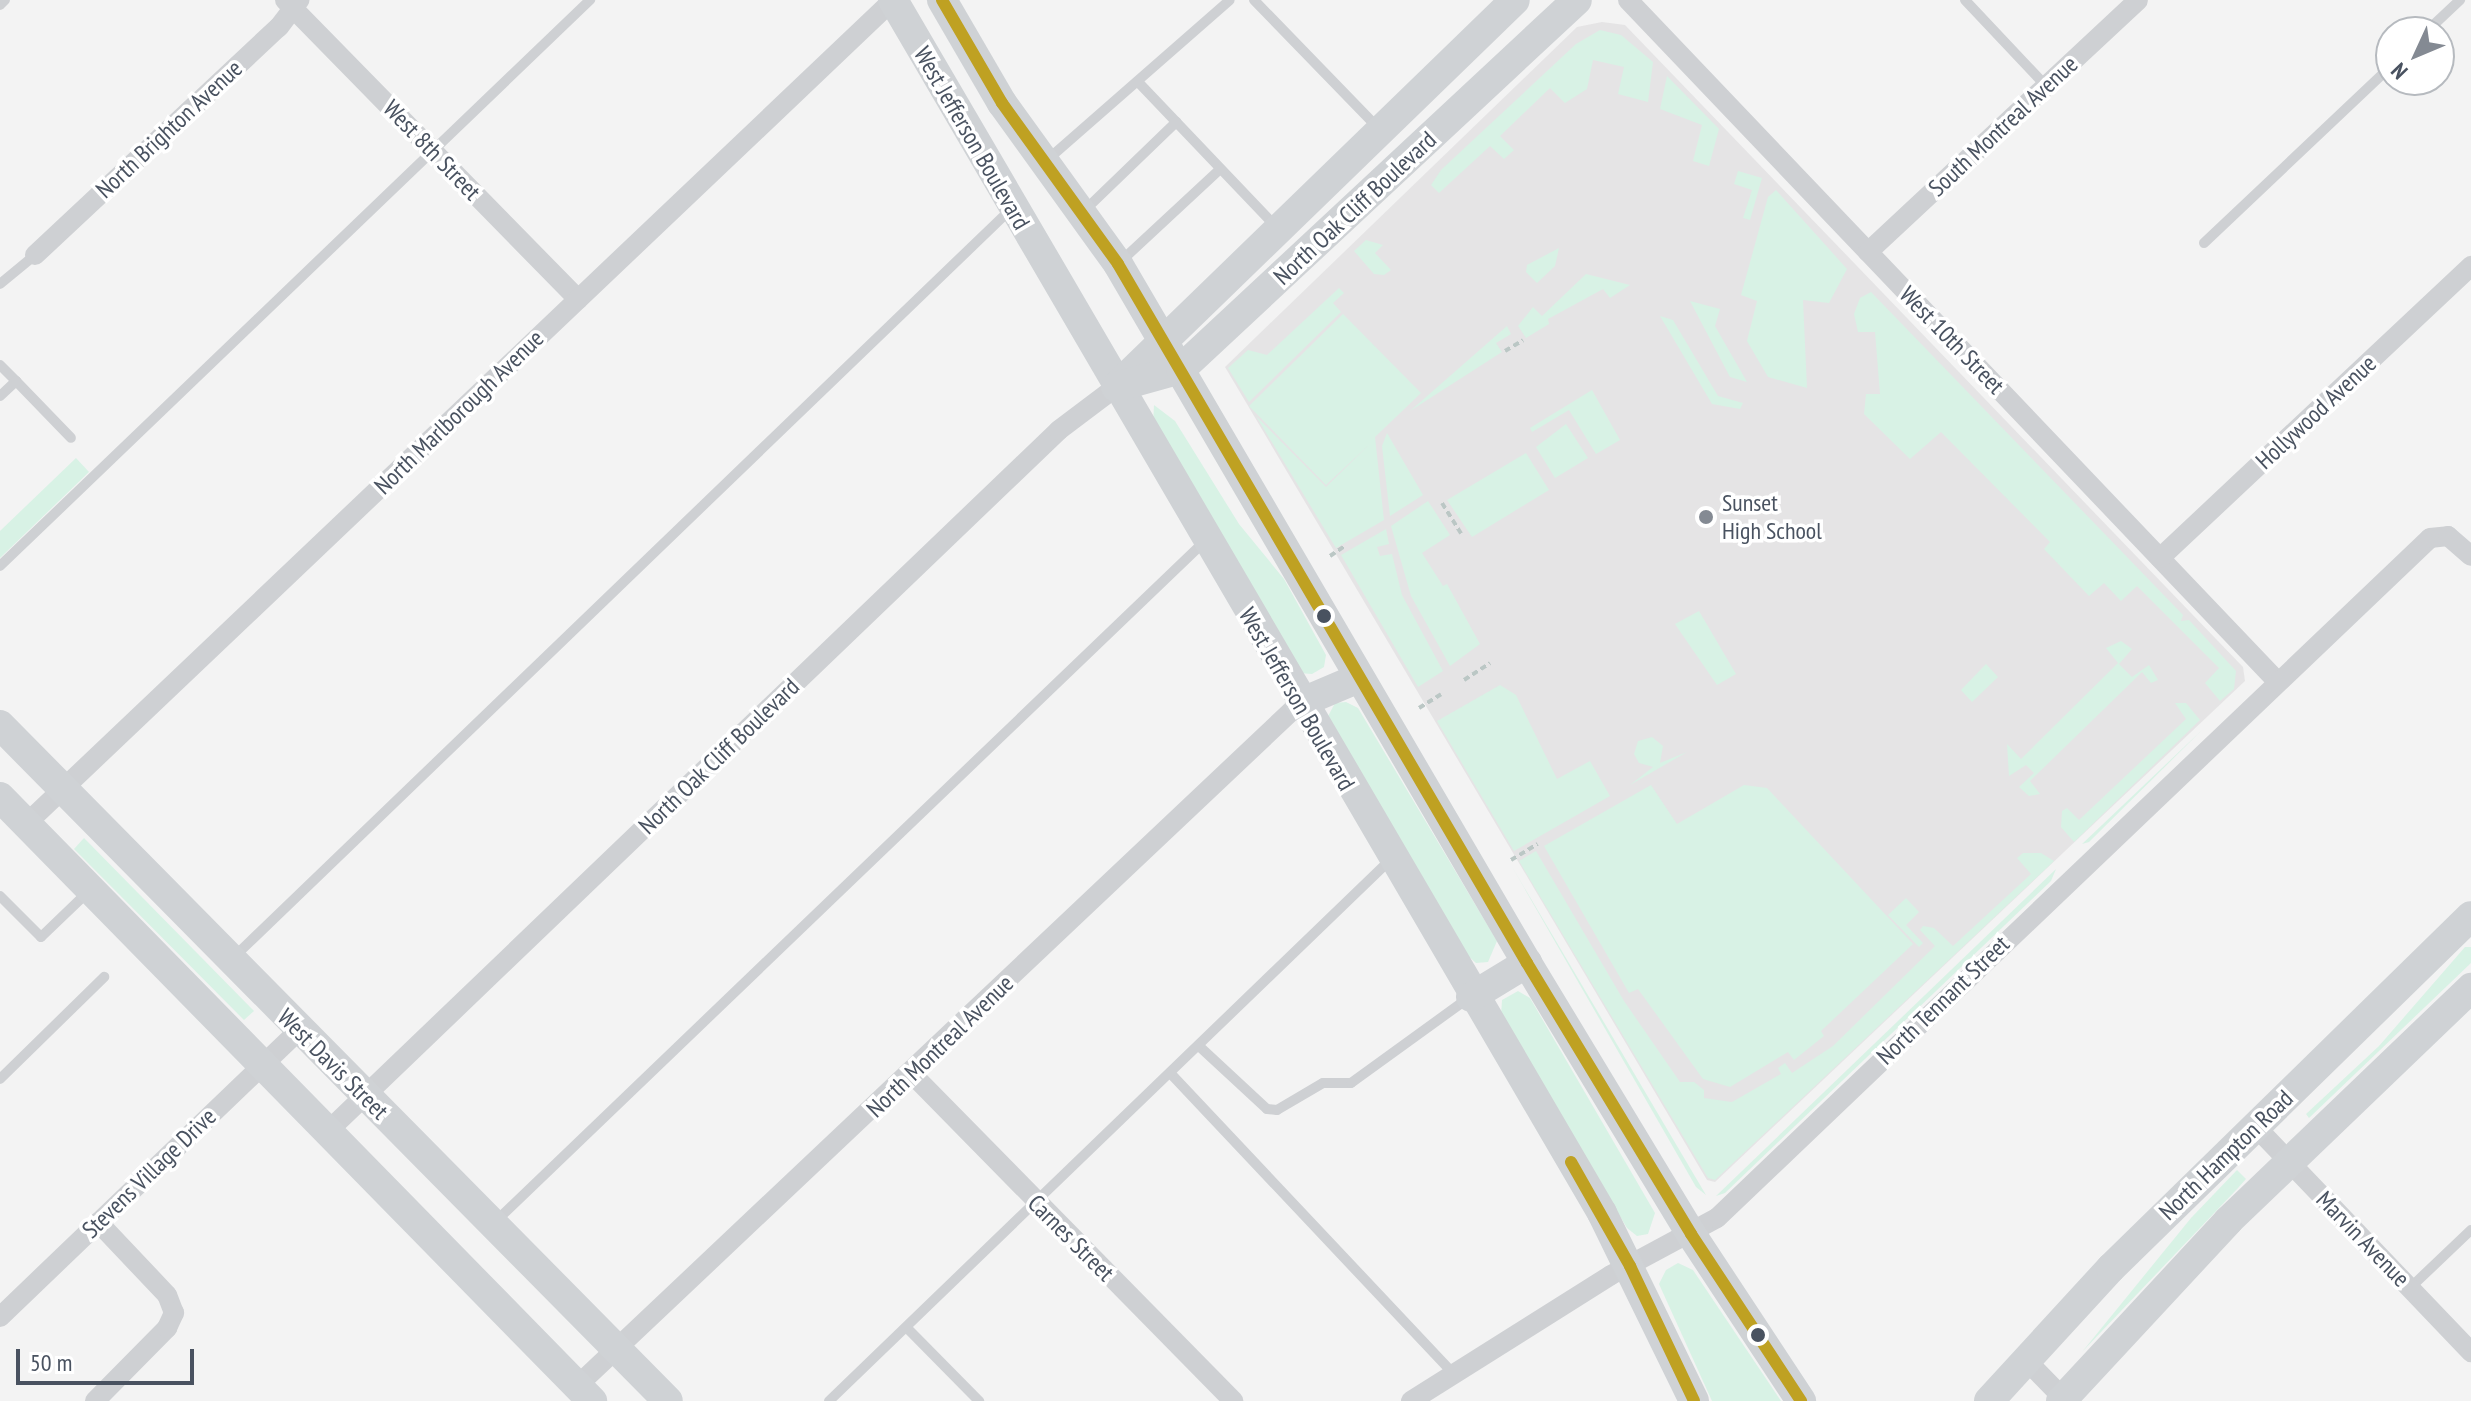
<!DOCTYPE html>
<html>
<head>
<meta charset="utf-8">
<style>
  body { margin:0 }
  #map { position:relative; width:2471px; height:1401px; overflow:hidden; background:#f3f3f3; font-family:"PT Sans Narrow",sans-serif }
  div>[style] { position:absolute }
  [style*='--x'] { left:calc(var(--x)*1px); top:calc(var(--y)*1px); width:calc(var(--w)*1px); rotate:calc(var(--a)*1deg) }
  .education>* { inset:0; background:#e5e4e5 }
  .green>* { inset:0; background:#d8f2e5 }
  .path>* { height:4px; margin-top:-2px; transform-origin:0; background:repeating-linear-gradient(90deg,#bbc7c5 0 6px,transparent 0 10px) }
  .lane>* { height:10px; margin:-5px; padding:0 5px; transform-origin:5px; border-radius:5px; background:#ced0d3 }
  .street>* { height:20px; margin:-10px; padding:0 10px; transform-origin:10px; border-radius:10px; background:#ced0d3 }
  .secondary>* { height:30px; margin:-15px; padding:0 15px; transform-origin:15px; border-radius:15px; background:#cfd2d5 }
  .bus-1>* { height:12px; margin:-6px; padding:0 6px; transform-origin:6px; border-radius:6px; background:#bfa122 }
  .dots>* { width:22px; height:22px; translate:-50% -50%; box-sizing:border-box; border:4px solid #fff; border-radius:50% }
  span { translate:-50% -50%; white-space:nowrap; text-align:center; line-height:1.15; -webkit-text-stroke:7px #fff; paint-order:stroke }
  .street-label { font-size:24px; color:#495260 }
  .poi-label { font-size:24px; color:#495260 }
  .left { translate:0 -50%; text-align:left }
  .north { position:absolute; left:2375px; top:16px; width:80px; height:80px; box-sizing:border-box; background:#fff; border:2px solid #b6babf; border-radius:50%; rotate:226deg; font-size:22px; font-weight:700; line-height:32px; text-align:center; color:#495260 }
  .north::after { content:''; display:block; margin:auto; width:28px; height:36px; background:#848a93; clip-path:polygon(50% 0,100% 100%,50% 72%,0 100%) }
  .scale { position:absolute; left:16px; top:1349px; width:178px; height:36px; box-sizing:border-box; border:4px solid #495260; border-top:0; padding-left:10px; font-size:24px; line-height:28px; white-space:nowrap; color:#495260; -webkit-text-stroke:6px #fff; paint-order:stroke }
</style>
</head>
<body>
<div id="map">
  <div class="education">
    <i style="clip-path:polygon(1602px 22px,1625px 25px,2243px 667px,2245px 681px,1715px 1182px,1707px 1180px,1225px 367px,1577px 27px)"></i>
  </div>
  <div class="green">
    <i style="clip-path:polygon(1600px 30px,1621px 35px,1653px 62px,1648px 102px,1618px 94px,1624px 67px,1593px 60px,1587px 89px,1565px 103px,1550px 88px,1500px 136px,1514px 150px,1504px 159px,1490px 146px,1439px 193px,1431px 185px,1441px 170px,1576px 44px)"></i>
    <i style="clip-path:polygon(1667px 76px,1719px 129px,1709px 166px,1693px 161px,1702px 125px,1660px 109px)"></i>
    <i style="clip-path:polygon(1738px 171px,1762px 178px,1750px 220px,1743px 218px,1752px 190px,1734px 184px)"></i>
    <i style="clip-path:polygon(1776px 190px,1847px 269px,1829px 303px,1803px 300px,1807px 388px,1768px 377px,1747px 341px,1757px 301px,1741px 295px,1768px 197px)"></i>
    <i style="clip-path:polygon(1366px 240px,1383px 245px,1375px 253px,1391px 270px,1384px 275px,1374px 274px,1354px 251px)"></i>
    <i style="clip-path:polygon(1559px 248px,1555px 266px,1537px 283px,1526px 272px,1527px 265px)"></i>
    <i style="clip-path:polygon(1586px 274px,1630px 285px,1610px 298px,1603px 289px,1548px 319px,1549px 324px,1526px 338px,1518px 326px,1533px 307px,1542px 316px)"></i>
    <i style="clip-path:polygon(1339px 288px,1344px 293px,1333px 303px,1341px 312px,1249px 402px,1228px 368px,1248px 350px,1267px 355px)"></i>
    <i style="clip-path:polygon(1871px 292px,2183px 615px,2181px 621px,2189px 620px,2236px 671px,2234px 689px,2220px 701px,2205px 683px,2219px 668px,2137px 586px,2121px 601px,2104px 583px,2089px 596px,2044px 549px,2050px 542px,1941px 432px,1910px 459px,1864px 414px,1866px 394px,1880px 394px,1875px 332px,1858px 332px,1854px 314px,1860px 298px)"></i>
    <i style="clip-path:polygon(1690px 301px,1720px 309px,1715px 326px,1747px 382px,1730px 377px)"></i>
    <i style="clip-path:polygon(1343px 314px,1421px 393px,1375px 437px,1384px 520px,1336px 548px,1256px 416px,1326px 487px,1371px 443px,1326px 485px,1249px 406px)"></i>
    <i style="clip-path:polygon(1660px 316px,1673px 320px,1718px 396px,1743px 403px,1740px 409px,1712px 404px)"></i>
    <i style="clip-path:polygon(1507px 326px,1511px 334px,1496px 343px,1502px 352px,1410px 411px)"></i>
    <i style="clip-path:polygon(1592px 390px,1620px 440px,1596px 454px,1569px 410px,1532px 432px,1530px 428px)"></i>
    <i style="clip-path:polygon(1154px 405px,1175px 421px,1239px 524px,1284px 579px,1326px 655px,1324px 667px,1312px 674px,1299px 673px,1153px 424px)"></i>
    <i style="clip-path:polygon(1566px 424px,1588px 458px,1555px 478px,1536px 447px)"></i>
    <i style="clip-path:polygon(1387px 433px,1423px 495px,1390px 516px,1382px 446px)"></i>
    <i style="clip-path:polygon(1526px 453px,1549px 490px,1472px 537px,1447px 500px)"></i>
    <i style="clip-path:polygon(76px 458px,89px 472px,0 558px,0 531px)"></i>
    <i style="clip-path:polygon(1428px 501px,1450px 535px,1422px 553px,1443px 586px,1447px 584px,1480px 644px,1450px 666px,1411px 596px,1391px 526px)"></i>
    <i style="clip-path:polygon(1386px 529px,1389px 544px,1377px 547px,1380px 556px,1392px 554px,1402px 595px,1443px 671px,1418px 687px,1341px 555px)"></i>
    <i style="clip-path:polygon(1699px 611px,1736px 674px,1717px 685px,1675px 624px)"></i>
    <i style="clip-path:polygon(2121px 641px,2132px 649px,2119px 664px,2132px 677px,2149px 665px,2158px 680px,2151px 683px,2142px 672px,2030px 781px,2040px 794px,2029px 796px,2019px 787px,2034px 773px,2026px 765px,2009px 776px,2007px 744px,2021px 759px,2118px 663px,2106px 648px)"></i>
    <i style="clip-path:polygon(1986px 664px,1998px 677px,1972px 702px,1961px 690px)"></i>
    <i style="clip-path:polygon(1500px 685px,1516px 695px,1557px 779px,1590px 761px,1610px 796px,1514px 851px,1437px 721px)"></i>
    <i style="clip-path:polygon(1346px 702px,1358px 708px,1497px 941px,1488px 962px,1476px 963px,1466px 954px,1326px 720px,1335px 703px)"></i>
    <i style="clip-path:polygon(2175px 703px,2186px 703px,2200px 720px,2074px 842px,2061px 827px,2062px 811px,2067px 808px,2079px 820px,2186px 719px)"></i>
    <i style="clip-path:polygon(2202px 730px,2089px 842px,2082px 844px)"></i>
    <i style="clip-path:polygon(1652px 737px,1663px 746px,1660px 763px,1687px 752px,1630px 785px,1653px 767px,1639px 763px,1634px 754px,1638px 741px)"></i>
    <i style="clip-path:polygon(1651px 785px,1677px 824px,1744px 785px,1767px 788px,1913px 944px,1821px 1031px,1824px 1036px,1794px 1060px,1788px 1052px,1730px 1087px,1703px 1079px,1638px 989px,1629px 993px,1544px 846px)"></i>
    <i style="clip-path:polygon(84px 838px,254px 1011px,244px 1020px,74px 849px)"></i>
    <i style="clip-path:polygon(1536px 851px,1624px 1001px,1680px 1082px,1694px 1082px,1704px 1090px,1704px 1098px,1732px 1102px,1781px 1074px,1778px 1068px,1785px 1063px,1792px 1073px,1833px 1046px,1935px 946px,1920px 930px,1923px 926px,1934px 928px,1953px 946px,2031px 874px,2017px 858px,2023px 853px,2041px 853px,2054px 861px,1715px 1180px,1708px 1178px,1519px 861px)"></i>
    <i style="clip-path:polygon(1511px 865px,1706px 1195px,1696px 1187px)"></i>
    <i style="clip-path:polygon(2056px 869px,2051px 881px,1725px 1193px,1716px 1196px)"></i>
    <i style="clip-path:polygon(1906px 898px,1919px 912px,1906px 925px,1923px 943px,1919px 947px,1888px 915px)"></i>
    <i style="clip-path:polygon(2465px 947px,2471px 947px,2471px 963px,2309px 1118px,2306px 1114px,2379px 1046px)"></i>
    <i style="clip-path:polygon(1518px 991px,1530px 998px,1655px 1213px,1648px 1234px,1637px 1236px,1627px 1228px,1501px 1016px,1502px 1000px)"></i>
    <i style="clip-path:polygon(2237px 1170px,2246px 1179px,2238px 1188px,2082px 1352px,2191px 1218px)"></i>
    <i style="clip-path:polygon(1678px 1263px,1693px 1270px,1781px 1401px,1712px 1401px,1659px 1284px,1666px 1270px)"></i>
  </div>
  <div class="path">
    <i style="--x:1505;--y:351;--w:21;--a:-31"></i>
    <i style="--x:1442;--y:503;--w:36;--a:58"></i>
    <i style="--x:1330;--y:556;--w:18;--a:-34"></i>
    <i style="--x:1464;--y:680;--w:31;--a:-33"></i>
    <i style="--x:1419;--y:708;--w:26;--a:-32"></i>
    <i style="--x:1511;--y:860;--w:31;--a:-31"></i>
  </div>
  <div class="lane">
    <i style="--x:1254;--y:0;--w:178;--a:45.9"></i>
    <i style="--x:1965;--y:0;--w:118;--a:46.7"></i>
    <i style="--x:0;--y:5;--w:7;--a:-45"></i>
    <i style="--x:2426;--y:32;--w:47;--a:-43.3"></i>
    <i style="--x:1140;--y:84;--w:197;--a:46.4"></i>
    <i style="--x:1046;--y:161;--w:244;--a:-41.2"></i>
    <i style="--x:1085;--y:210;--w:127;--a:-44"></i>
    <i style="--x:2204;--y:243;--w:257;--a:-43.4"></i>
    <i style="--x:1119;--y:263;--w:138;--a:-42.9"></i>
    <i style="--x:0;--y:284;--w:45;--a:-39.6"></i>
    <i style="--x:0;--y:365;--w:23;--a:45"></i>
    <i style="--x:0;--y:396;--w:22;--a:-43"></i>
    <i style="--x:16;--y:381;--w:79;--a:46"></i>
    <i style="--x:0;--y:566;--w:818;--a:-43.81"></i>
    <i style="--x:0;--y:896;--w:58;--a:45"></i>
    <i style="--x:41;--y:937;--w:68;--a:-43.8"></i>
    <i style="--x:235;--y:956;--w:1076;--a:-43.91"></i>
    <i style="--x:1200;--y:1047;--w:91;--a:42.8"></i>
    <i style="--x:1267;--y:1109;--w:10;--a:6"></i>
    <i style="--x:1277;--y:1110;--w:53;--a:-30.4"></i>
    <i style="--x:1323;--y:1083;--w:28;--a:0"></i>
    <i style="--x:1351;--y:1083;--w:143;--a:-35.9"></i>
    <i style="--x:1172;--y:1075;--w:411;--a:46.7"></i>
    <i style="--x:0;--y:1079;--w:146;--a:-44.4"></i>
    <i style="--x:494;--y:1223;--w:984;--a:-43.81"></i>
    <i style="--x:2410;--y:1288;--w:84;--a:-43.6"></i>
    <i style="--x:907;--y:1328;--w:103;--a:45.4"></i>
    <i style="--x:829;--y:1401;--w:781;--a:-43.96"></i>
  </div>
  <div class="street">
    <i style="--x:285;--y:0;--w:419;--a:45.6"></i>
    <i style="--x:1628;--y:0;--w:939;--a:46.38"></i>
    <i style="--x:1868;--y:252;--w:369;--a:-43"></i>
    <i style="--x:35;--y:255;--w:334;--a:-43.1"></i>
    <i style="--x:279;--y:27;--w:34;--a:-53"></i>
    <i style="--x:2160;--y:558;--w:427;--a:-43.2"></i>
    <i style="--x:26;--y:824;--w:1196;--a:-43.54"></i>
    <i style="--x:911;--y:1073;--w:460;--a:45.5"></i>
    <i style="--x:2255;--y:1126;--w:313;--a:46.3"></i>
    <i style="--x:327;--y:1132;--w:1014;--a:-43.8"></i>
    <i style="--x:1059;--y:430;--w:71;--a:-37"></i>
    <i style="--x:0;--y:1317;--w:414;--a:-43.8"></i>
    <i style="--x:2027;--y:1361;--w:56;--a:45.7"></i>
    <i style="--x:577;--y:1386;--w:995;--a:-43.37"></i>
    <i style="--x:95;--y:1401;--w:103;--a:-45.4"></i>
    <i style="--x:167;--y:1328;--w:17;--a:-65"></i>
    <i style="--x:174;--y:1313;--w:19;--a:-111"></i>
    <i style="--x:167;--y:1295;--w:100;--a:-133.4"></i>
    <i style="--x:1411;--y:1401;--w:236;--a:-32.2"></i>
    <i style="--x:1611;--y:1275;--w:120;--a:-28.3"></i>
    <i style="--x:1717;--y:1218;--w:985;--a:-43.64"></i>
    <i style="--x:2430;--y:538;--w:18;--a:-6"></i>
    <i style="--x:2448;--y:536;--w:30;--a:41"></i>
  </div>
  <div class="secondary">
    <i style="--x:893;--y:0;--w:1405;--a:59.69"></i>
    <i style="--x:1602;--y:1213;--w:209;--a:63.9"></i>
    <i style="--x:942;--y:0;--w:119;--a:59.8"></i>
    <i style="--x:1002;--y:103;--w:198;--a:54.2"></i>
    <i style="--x:1118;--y:264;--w:810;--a:59.67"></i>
    <i style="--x:1527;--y:963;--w:317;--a:58.8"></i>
    <i style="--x:1691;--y:1234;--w:200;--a:56.6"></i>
    <i style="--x:1117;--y:386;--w:554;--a:-44.12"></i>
    <i style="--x:1116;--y:387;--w:67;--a:-15.5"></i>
    <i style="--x:1181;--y:369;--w:541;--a:-42.98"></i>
    <i style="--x:1300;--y:703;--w:64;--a:-23"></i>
    <i style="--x:0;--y:725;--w:950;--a:45.34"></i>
    <i style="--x:0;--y:797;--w:846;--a:45.57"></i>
    <i style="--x:1471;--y:997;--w:66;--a:-31.3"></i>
    <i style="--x:1989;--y:1401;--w:180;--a:-47.5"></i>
    <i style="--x:2111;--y:1268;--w:503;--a:-44.36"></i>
    <i style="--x:2061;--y:1401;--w:246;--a:-47.1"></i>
    <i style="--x:2228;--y:1221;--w:337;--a:-43.8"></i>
  </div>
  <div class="bus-1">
    <i style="--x:942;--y:0;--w:119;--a:59.8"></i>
    <i style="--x:1002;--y:103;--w:198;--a:54.2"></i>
    <i style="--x:1118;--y:264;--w:810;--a:59.67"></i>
    <i style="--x:1527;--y:963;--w:317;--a:58.8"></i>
    <i style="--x:1691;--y:1234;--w:200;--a:56.6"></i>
    <i style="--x:1571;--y:1162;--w:120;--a:60.4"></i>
    <i style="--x:1630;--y:1266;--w:149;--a:64.6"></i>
  </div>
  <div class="dots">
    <i style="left:1706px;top:517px;background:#848a93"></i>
    <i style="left:1324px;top:616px;background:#495260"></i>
    <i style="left:1758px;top:1335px;background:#495260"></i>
  </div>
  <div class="street-label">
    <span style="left:2003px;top:126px;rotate:-43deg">South Montreal Avenue</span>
    <span style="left:169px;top:129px;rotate:-43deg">North Brighton Avenue</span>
    <span style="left:972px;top:138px;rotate:60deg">West Jefferson Boulevard</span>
    <span style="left:432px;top:150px;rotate:46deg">West 8th Street</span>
    <span style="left:1355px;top:208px;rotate:-43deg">North Oak Cliff Boulevard</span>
    <span style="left:1952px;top:340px;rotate:46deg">West 10th Street</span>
    <span style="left:459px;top:412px;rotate:-44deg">North Marlborough Avenue</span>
    <span style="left:2316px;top:412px;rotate:-43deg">Hollywood Avenue</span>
    <span style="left:1297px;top:699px;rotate:60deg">West Jefferson Boulevard</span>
    <span style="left:719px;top:756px;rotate:-44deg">North Oak Cliff Boulevard</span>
    <span style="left:1943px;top:1000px;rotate:-44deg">North Tennant Street</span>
    <span style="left:940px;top:1046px;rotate:-44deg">North Montreal Avenue</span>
    <span style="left:333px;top:1064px;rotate:45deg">West Davis Street</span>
    <span style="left:2226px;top:1155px;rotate:-44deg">North Hampton Road</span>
    <span style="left:149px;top:1173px;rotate:-44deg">Stevens Village Drive</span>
    <span style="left:1071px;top:1238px;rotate:45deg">Carnes Street</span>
    <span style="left:2363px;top:1239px;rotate:46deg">Marvin Avenue</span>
  </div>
  <div class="poi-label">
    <span class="left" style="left:1722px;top:517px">Sunset<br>High School</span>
  </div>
  <div class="north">N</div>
  <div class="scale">50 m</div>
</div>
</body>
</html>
